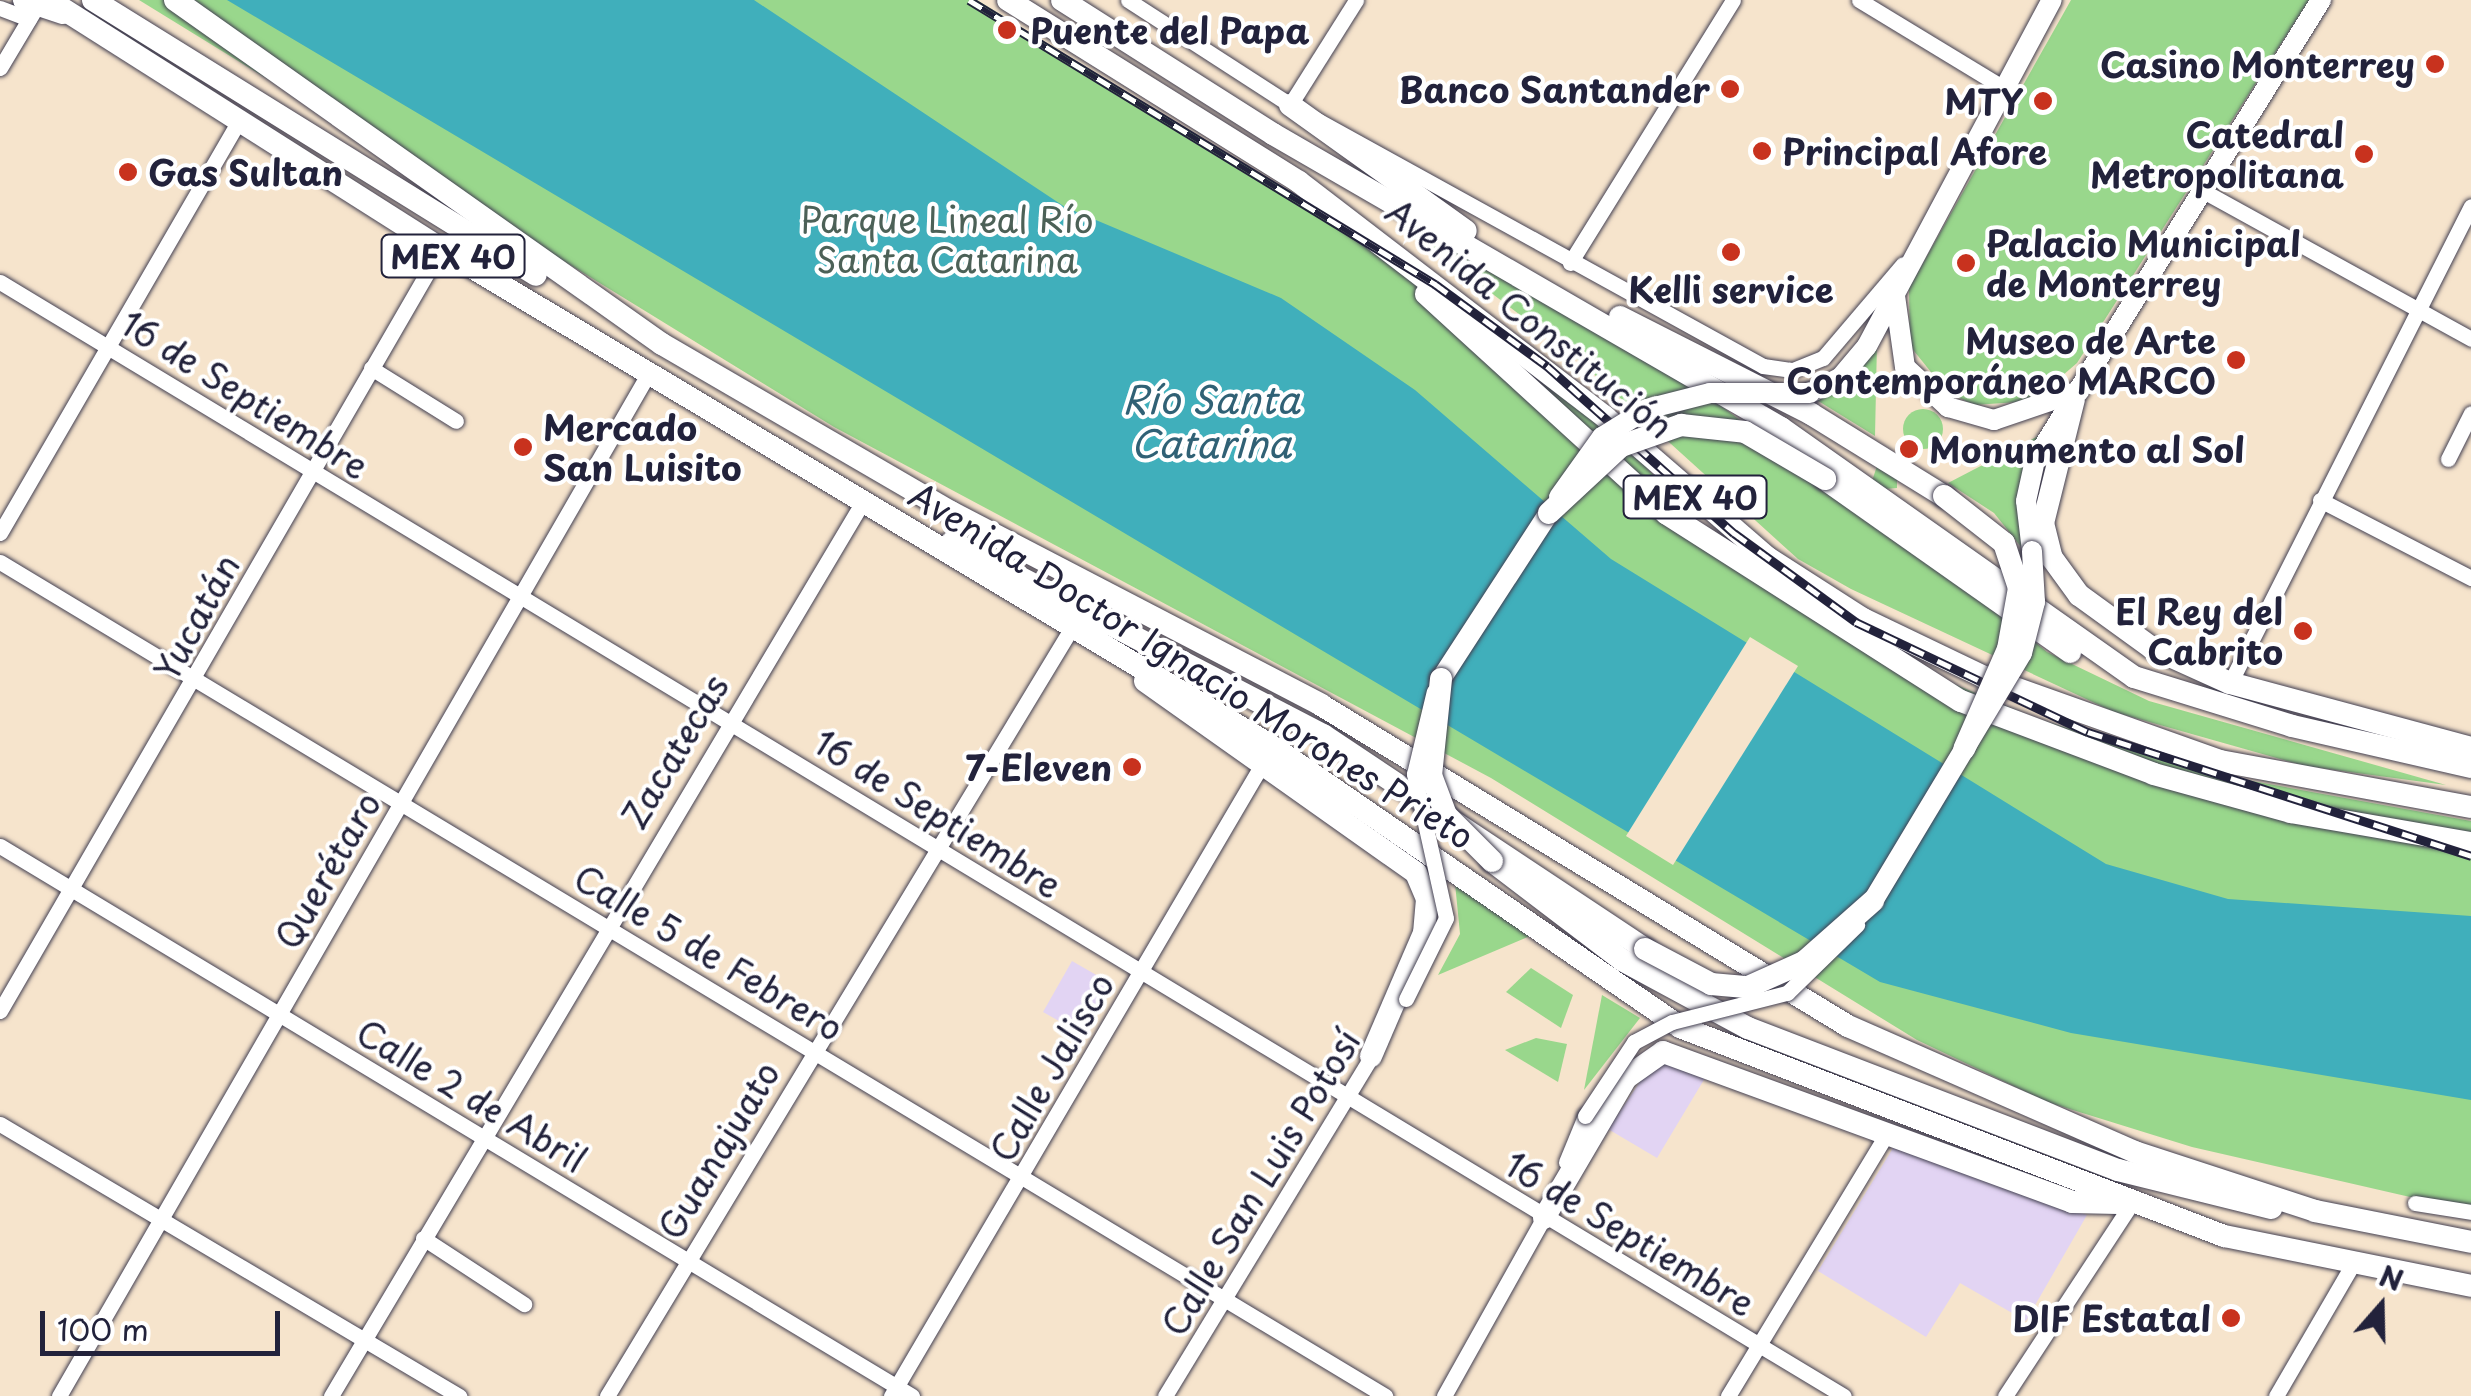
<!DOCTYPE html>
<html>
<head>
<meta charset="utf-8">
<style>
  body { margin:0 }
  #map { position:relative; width:2471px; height:1396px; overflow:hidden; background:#f6e4cc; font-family:"Playpen Sans",sans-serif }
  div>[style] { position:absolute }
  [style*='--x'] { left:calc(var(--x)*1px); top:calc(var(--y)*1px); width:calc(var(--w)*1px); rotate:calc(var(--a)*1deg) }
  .built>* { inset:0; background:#e2d4f3 }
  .green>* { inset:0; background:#99d78c }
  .round { border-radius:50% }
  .water>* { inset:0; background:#40afbb }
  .pier>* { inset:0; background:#f6e4cc }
  .roads { filter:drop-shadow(0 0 2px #423f51) drop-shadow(0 0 2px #423f51) }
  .minor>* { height:15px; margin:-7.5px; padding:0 7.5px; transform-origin:7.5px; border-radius:7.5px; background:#fff }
  .major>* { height:20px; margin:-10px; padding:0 10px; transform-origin:10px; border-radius:10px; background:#fff }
  .highway>* { height:22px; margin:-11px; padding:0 11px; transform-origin:11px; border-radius:11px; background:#fff }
  .rail>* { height:9px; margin-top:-4.5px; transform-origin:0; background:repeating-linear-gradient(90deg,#fff 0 15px,#22223b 0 30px); box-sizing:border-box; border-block:2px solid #22223b }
  .bridges { filter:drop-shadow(0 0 2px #423f51) drop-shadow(0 0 2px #423f51) }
  .minor-bridge>* { height:15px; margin:-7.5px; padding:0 7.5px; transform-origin:7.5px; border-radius:7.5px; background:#fff }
  .major-bridge>* { height:20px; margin:-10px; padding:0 10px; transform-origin:10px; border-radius:10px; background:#fff }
  .highway-bridge>* { height:22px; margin:-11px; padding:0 11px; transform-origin:11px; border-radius:11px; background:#fff }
  .dots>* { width:28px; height:28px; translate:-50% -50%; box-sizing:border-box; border:5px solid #fff; border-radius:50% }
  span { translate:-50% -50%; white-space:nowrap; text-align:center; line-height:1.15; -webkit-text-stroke:8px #fff; paint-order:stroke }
  .shield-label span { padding:2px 8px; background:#fff; border:2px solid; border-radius:8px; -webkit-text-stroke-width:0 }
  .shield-label { font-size:32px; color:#22223b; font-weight:700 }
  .poi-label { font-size:35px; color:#22223b; font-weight:700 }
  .left { translate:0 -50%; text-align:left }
  .right { translate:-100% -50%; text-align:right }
  .park-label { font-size:35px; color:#4c6157 }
  .street-label { font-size:35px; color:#22223b }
  .water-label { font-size:38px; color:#306175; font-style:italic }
  .north { position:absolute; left:2331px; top:1256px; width:100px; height:100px; -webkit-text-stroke:8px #fff; paint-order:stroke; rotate:20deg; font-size:28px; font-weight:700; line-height:40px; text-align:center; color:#22223b }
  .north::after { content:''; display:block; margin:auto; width:35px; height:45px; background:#22223b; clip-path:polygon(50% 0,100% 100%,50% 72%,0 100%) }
  .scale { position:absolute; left:40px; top:1311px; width:240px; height:45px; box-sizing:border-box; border:5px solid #22223b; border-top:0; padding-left:12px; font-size:30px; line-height:35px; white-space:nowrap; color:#22223b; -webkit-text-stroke:8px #fff; paint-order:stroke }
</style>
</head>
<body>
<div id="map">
  <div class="built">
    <i style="clip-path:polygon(1072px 961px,1112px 984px,1082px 1034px,1043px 1012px)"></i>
    <i style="clip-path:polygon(1654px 1061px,1711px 1068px,1657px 1158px,1608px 1129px)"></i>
    <i style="clip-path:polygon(1903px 1146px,2087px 1215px,2026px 1321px,1960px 1283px,1926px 1337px,1818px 1271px,1893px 1148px)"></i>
  </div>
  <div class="green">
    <i style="clip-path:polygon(139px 0,977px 0,1334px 219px,1627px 446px,1722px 551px,1909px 665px,2035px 718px,2225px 776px,2471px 821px,2471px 1211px,2192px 1147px,2047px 1102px,1917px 1040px,1491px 778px,834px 427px)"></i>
    <i style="clip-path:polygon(2071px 0,2309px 0,2077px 363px,2033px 401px,1974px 405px,1947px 392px,1910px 346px,1909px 288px)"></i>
    <i style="clip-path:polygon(1375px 204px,1681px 376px,1828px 486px,1866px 499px,1878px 463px,1886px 473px,1897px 456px,1897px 488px,1884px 489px,1988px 603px,2047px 652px,2149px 701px,2446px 785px,2305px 766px,2114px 712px,1851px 589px,1798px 559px,1575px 357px)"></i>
    <i style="clip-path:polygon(1877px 343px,1875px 436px,1815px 399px,1852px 380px)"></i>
    <i class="round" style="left:1903px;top:409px;width:40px;height:40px"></i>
    <i style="clip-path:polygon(2040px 435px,2017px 497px,2026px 553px,1994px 513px,1948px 483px)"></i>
    <i style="clip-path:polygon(1454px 873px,1530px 936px,1438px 975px,1460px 934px)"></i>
    <i style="clip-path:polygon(1531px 968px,1573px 995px,1561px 1028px,1506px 992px)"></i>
    <i style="clip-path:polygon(1602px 995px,1640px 1018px,1584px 1090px)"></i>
    <i style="clip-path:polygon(1536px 1038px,1567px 1044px,1558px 1082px,1505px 1050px)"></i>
  </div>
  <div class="water">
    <i style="clip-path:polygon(227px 0,754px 0,1065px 207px,1281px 298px,1415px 390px,1611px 559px,2106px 864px,2228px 899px,2471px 916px,2471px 1100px,2071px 1033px,1880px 982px)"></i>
  </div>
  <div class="pier">
    <i style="clip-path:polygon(1750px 637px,1798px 666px,1673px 865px,1626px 836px)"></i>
  </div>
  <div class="roads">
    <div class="minor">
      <i style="--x:1128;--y:0;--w:193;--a:32.9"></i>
      <i style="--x:1290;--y:105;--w:540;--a:28.89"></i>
      <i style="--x:1763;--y:366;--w:30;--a:8"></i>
      <i style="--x:1793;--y:370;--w:32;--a:-22"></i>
      <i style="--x:1823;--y:358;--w:123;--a:-49.6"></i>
      <i style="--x:1859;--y:0;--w:170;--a:31.3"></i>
      <i style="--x:0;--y:8;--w:31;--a:21"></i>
      <i style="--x:0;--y:68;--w:72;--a:-59.2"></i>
      <i style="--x:1290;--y:105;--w:124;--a:-57.8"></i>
      <i style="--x:2205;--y:192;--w:304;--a:28.9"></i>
      <i style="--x:1570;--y:263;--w:309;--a:-58.2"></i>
      <i style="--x:0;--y:282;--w:2154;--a:31.14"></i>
      <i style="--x:371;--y:368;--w:100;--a:31.9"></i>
      <i style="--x:2448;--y:459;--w:51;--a:-63.4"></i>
      <i style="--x:2320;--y:500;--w:170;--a:27.3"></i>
      <i style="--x:0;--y:533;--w:475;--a:-59.9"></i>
      <i style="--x:0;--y:562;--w:1617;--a:31.05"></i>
      <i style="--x:2230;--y:683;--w:534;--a:-63.2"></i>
      <i style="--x:0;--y:846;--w:1065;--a:31.09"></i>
      <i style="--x:0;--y:1011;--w:880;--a:-59.94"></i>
      <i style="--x:0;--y:1124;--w:534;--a:30.65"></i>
      <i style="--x:1566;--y:1162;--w:50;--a:-67.6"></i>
      <i style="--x:2415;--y:1203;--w:57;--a:9.1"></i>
      <i style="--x:423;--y:1238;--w:121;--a:33.2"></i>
      <i style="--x:59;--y:1396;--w:1180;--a:-60.04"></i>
      <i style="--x:331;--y:1396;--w:1039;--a:-59.26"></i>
      <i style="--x:607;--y:1396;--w:896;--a:-58.83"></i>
      <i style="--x:891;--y:1396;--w:731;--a:-59.57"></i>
      <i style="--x:1165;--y:1396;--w:405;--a:-58.7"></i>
      <i style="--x:1444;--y:1396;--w:211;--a:-60.8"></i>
      <i style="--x:1728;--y:1396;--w:309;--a:-58.8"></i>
      <i style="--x:2005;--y:1396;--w:230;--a:-56.7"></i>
      <i style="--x:2276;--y:1396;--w:149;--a:-59.8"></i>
    </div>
    <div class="major">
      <i style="--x:1895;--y:296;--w:72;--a:82"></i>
      <i style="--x:1905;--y:367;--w:59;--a:42.9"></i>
      <i style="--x:1948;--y:407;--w:48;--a:15.8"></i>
      <i style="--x:1994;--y:420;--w:90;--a:-18.8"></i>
      <i style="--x:1810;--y:393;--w:35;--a:-27"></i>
      <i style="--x:1841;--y:377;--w:40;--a:-50"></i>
      <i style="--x:1867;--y:346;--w:392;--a:-61.9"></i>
      <i style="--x:2032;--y:551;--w:50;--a:-96.8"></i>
      <i style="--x:2026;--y:501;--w:42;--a:-77.6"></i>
      <i style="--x:2035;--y:460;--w:542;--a:-58.13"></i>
      <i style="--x:1441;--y:679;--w:198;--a:-57"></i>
    </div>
    <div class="highway">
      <i style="--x:24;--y:0;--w:41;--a:18.4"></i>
      <i style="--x:49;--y:0;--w:464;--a:32.4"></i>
      <i style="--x:441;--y:249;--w:966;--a:30.89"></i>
      <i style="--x:1270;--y:745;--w:498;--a:34.5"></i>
      <i style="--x:1680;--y:1027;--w:583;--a:21.02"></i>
      <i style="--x:2224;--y:1236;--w:252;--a:11.4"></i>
      <i style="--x:93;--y:0;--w:521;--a:31.83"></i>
      <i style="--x:175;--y:0;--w:596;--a:35.24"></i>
      <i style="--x:662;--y:344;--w:334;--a:30.2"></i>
      <i style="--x:951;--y:512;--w:417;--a:27.5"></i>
      <i style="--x:1321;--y:705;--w:617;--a:31.35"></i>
      <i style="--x:1848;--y:1026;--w:313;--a:23.7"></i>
      <i style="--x:2135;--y:1152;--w:189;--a:18.1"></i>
      <i style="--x:2315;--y:1211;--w:159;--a:11.2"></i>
      <i style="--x:1008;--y:0;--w:343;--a:32"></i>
      <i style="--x:1299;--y:182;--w:386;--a:37.5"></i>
      <i style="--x:1605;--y:417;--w:216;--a:40.9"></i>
      <i style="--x:1768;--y:558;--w:113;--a:32.7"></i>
      <i style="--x:1863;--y:619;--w:134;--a:25.6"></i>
      <i style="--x:1984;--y:677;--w:251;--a:19.6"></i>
      <i style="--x:2220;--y:761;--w:255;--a:10.4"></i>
      <i style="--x:1062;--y:0;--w:250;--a:32.4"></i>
      <i style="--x:1273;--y:134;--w:587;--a:30.06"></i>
      <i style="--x:1781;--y:428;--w:432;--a:35.2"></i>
      <i style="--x:2134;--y:677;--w:165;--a:17.2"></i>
      <i style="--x:2292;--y:726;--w:184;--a:12.9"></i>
      <i style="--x:1290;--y:105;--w:216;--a:35.6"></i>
      <i style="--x:1426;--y:294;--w:326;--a:42.4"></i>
      <i style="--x:1667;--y:514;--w:348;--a:32.5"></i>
      <i style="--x:1961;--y:701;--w:206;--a:20.7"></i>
      <i style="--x:2154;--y:774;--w:142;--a:15.5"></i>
      <i style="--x:2291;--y:812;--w:183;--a:9.8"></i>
      <i style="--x:1620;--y:317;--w:214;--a:26.9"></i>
      <i style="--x:1811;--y:414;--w:156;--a:31.7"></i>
      <i style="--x:2074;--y:399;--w:128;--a:104"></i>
      <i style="--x:2043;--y:523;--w:36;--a:76"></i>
      <i style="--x:2052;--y:558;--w:46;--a:53.9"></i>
      <i style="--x:2079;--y:595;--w:90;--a:36"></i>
      <i style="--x:2152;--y:648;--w:85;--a:24.2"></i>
      <i style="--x:2230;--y:683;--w:250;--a:15.1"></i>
      <i style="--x:1825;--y:479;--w:300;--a:35.2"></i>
      <i style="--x:952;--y:542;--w:418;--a:27.5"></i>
      <i style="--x:1323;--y:735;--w:387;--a:33.6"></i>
      <i style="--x:1145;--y:681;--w:332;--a:35.3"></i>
      <i style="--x:1416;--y:873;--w:28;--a:67"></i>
      <i style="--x:1427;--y:899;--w:34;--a:95"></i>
      <i style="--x:1424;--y:933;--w:134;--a:113.3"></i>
      <i style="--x:1492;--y:861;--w:163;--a:37.3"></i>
      <i style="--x:1622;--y:960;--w:143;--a:28.4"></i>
      <i style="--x:1748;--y:1028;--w:396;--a:21"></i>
      <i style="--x:2118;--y:1170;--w:158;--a:13.9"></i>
      <i style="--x:1544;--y:1218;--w:162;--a:-59.6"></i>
      <i style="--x:1626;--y:1078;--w:45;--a:-35.1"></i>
      <i style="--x:1663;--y:1052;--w:436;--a:20.1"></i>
      <i style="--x:2072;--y:1202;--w:46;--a:1.2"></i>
    </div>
  </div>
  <div class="rail">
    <i style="--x:969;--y:0;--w:546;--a:31.36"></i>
    <i style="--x:1435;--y:284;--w:139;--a:36.2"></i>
    <i style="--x:1547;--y:366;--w:251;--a:41.8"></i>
    <i style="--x:1734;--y:533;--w:151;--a:36.1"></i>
    <i style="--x:1856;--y:622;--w:257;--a:25.4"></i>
    <i style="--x:2088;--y:732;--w:403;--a:17.9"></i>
  </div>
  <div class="bridges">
    <div class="minor-bridge">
      <i style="--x:1406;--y:999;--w:90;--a:-63.7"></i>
      <i style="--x:1446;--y:918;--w:148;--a:-102.5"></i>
      <i style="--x:1414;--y:774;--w:85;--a:-76.5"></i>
      <i style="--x:1585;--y:1116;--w:89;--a:-56.5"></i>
      <i style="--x:1634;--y:1042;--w:43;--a:-27.8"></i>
      <i style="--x:1672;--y:1022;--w:119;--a:-14.2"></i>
      <i style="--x:1787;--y:993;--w:98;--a:-44.2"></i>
    </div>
    <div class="major-bridge">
      <i style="--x:1559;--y:497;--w:74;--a:-54.4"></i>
      <i style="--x:1602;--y:437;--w:53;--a:-31.9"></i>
      <i style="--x:1647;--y:409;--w:65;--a:-14.3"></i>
      <i style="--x:1710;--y:393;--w:100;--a:0"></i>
      <i style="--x:1873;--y:901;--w:289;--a:-59"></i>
      <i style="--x:2022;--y:653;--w:53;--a:-75.7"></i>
      <i style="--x:2035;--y:602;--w:51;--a:-93.4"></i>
    </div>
    <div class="highway-bridge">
      <i style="--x:1944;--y:496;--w:76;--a:38.1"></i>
      <i style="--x:2004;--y:543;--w:47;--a:71.6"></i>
      <i style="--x:2019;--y:588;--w:62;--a:100.2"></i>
      <i style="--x:2008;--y:649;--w:109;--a:113.7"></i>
      <i style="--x:1549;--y:513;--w:98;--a:-42.9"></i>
      <i style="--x:1621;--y:446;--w:64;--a:-19.3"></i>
      <i style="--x:1681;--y:425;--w:64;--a:6.2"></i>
      <i style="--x:1745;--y:432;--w:93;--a:30.4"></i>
      <i style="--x:1441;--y:679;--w:97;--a:95.9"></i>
      <i style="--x:1431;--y:775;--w:43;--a:69.4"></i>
      <i style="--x:1446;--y:815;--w:65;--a:45"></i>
      <i style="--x:1645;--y:949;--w:75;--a:27.9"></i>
      <i style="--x:1711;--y:984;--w:37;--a:5"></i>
      <i style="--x:1748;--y:987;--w:61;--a:-24.1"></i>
      <i style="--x:1804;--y:962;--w:92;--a:-41.5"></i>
    </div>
  </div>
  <div class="dots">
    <i style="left:1007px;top:30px;background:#c8321e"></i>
    <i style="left:2435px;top:64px;background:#c8321e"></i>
    <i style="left:1730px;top:89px;background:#c8321e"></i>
    <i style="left:2043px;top:101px;background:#c8321e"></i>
    <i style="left:1762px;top:151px;background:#c8321e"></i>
    <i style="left:2364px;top:154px;background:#c8321e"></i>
    <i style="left:128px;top:172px;background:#c8321e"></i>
    <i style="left:1731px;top:252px;background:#c8321e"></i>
    <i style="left:1966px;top:263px;background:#c8321e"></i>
    <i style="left:2236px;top:360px;background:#c8321e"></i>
    <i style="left:523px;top:447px;background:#c8321e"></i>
    <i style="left:1909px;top:449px;background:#c8321e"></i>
    <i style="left:2303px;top:631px;background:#c8321e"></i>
    <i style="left:1132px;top:767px;background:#c8321e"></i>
    <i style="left:2231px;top:1318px;background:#c8321e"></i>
  </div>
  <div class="shield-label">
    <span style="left:453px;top:256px">MEX 40</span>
    <span style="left:1695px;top:497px">MEX 40</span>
  </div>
  <div class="poi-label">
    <span class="left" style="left:1030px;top:30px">Puente del Papa</span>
    <span class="right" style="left:2415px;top:64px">Casino Monterrey</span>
    <span class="right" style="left:1710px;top:89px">Banco Santander</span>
    <span class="right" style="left:2023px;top:101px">MTY</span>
    <span class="right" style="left:2344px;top:154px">Catedral<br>Metropolitana</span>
    <span class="left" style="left:1782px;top:151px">Principal Afore</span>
    <span class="left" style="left:148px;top:172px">Gas Sultan</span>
    <span class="left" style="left:1986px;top:263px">Palacio Municipal<br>de Monterrey</span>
    <span style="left:1731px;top:289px">Kelli service</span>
    <span class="right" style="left:2216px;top:360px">Museo de Arte<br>Contemporáneo MARCO</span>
    <span class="left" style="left:543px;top:447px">Mercado<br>San Luisito</span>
    <span class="left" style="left:1929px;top:449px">Monumento al Sol</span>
    <span class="right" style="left:2283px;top:631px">El Rey del<br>Cabrito</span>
    <span class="right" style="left:1112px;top:767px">7-Eleven</span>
    <span class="right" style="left:2211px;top:1318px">DIF Estatal</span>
  </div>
  <div class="park-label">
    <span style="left:947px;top:239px">Parque Lineal Río<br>Santa Catarina</span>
  </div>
  <div class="street-label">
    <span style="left:1530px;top:318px;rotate:39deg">Avenida Constitución</span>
    <span style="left:245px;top:394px;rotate:32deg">16 de Septiembre</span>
    <span style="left:196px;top:617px;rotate:-61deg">Yucatán</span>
    <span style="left:1192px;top:665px;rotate:32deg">Avenida Doctor Ignacio Morones Prieto</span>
    <span style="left:674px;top:751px;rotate:-59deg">Zacatecas</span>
    <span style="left:938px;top:813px;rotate:32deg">16 de Septiembre</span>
    <span style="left:327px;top:870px;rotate:-60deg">Querétaro</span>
    <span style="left:709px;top:952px;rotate:31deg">Calle 5 de Febrero</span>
    <span style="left:1051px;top:1067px;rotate:-60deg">Calle Jalisco</span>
    <span style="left:472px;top:1095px;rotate:31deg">Calle 2 de Abril</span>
    <span style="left:718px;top:1150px;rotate:-59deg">Guanajuato</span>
    <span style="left:1260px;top:1182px;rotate:-59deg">Calle San Luis Potosí</span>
    <span style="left:1630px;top:1233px;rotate:31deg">16 de Septiembre</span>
  </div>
  <div class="water-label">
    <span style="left:1211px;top:421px">Río Santa<br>Catarina</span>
  </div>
  <div class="north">N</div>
  <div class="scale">100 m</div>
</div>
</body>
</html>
